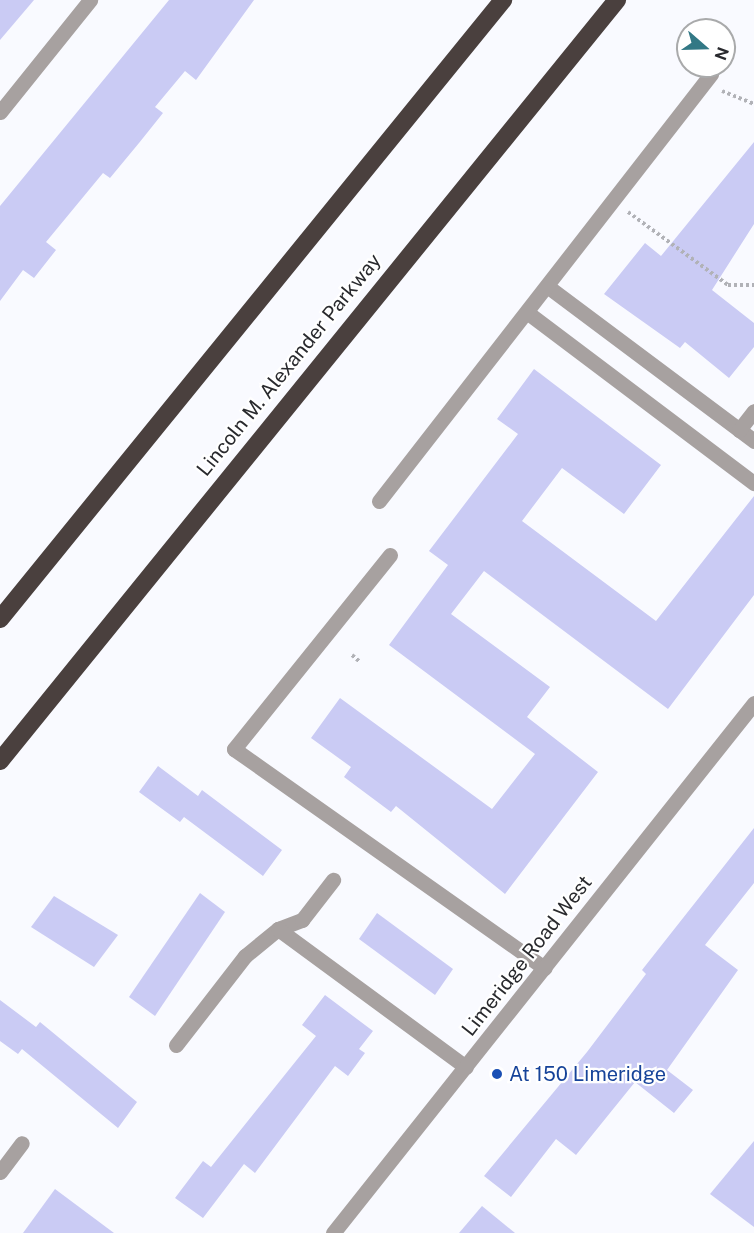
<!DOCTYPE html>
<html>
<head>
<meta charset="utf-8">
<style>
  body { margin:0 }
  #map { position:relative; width:754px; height:1233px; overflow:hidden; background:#f9faff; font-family:"Public Sans",sans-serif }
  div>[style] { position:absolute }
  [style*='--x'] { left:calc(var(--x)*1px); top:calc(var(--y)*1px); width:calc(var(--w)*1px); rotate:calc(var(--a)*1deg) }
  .building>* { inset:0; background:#cacbf4 }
  .path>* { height:4px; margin-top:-2px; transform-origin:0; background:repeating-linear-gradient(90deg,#b1b2b7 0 3px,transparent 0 6px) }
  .minor>* { height:15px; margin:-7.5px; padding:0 7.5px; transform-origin:7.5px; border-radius:7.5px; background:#a7a1a0 }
  .highway>* { height:18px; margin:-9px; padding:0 9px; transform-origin:9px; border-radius:9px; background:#4a403e }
  .dots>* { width:16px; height:16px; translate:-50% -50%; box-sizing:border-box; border:3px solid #fff; border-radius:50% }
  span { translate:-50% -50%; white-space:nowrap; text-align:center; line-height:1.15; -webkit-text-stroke:4.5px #fff; paint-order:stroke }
  .street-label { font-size:20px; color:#292a2e }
  .transit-label { font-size:20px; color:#164399 }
  .left { translate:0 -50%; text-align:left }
  .north { position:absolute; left:676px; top:18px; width:60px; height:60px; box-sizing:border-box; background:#fff; border:2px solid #a9aaab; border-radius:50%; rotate:110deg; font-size:16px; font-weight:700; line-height:24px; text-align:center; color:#292a2e }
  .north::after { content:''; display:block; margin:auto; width:21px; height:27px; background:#327885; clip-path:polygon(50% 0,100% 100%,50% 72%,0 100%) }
</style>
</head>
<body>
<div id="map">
  <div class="building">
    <i style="clip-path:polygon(0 0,34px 0,0 40px)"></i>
    <i style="clip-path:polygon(169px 0,254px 0,196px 80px,185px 71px,155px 107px,163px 113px,139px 143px,110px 178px,103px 173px,46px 242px,56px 250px,34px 278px,23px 270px,0 301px,0 206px)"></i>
    <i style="clip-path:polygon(754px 142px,754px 224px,712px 290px,754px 323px,754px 347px,729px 378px,685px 342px,680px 348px,604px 294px,645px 243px,661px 256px)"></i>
    <i style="clip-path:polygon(534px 369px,661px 465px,624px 514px,562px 468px,522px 521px,656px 621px,754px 496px,754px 595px,668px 709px,484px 571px,451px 614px,550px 687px,527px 717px,598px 772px,505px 894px,396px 806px,391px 812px,344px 777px,351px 767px,311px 738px,340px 698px,492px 809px,535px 754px,389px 645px,448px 565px,429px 551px,518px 434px,497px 419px)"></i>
    <i style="clip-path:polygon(158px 766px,198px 796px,202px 790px,282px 850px,263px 876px,184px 817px,180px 822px,139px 792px)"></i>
    <i style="clip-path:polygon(754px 828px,754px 883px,705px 945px,738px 970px,667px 1070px,693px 1090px,674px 1113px,635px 1082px,576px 1155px,556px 1139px,511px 1197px,484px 1176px,587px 1052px,646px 974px,642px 970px)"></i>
    <i style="clip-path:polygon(200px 893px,225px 912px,155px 1016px,129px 997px)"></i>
    <i style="clip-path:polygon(54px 896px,118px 935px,94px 967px,31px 927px)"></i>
    <i style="clip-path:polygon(377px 913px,453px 969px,435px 995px,359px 939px)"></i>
    <i style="clip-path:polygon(325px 995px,373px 1031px,359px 1049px,365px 1053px,348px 1076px,335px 1066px,255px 1173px,244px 1164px,203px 1218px,175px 1198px,203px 1161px,211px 1167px,316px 1036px,302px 1025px)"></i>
    <i style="clip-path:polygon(0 1000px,36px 1027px,40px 1022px,137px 1102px,118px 1128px,22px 1049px,18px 1054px,0 1041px)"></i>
    <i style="clip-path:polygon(754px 1141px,754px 1227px,710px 1194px)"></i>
    <i style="clip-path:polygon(55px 1189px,114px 1233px,23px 1233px)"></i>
    <i style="clip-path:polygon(482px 1206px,515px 1233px,459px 1233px)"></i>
  </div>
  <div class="path">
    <i style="--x:722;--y:91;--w:35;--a:22"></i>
    <i style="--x:628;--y:212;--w:124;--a:36.1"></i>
    <i style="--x:728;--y:285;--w:26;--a:0"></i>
    <i style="--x:352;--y:655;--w:11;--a:41"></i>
  </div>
  <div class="minor">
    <i style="--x:0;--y:112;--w:144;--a:-51.2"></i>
    <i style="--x:547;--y:286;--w:259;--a:36.8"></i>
    <i style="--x:528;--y:313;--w:283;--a:37"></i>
    <i style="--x:739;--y:430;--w:24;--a:-52"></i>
    <i style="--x:379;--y:501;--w:541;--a:-52.13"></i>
    <i style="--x:390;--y:555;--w:249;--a:128.8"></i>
    <i style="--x:234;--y:749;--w:380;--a:35.2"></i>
    <i style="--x:278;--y:929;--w:26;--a:-21"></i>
    <i style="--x:302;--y:920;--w:51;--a:-52.2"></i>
    <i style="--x:176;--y:1045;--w:113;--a:-52.2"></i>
    <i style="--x:245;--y:956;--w:43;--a:-39.3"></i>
    <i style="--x:278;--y:929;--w:233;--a:36.3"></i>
    <i style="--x:0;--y:1172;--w:36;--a:-53"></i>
    <i style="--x:333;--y:1233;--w:677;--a:-51.54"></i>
  </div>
  <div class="highway">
    <i style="--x:0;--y:619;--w:798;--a:-50.9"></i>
    <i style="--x:0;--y:761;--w:980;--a:-50.97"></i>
  </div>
  <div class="dots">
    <i style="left:497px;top:1074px;background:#1a4fb4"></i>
  </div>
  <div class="street-label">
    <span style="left:289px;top:365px;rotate:-51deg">Lincoln M. Alexander Parkway</span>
    <span style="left:527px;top:956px;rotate:-52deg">Limeridge Road West</span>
  </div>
  <div class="transit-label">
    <span class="left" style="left:509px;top:1074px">At 150 Limeridge</span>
  </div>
  <div class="north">N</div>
</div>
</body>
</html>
